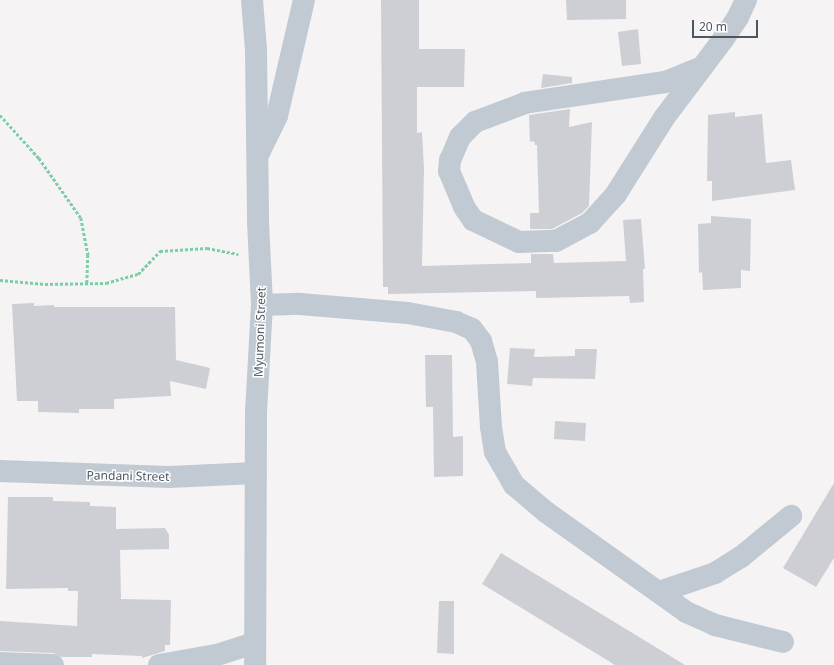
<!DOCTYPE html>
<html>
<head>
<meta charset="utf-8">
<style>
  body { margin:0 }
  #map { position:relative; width:834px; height:665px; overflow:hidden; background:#f5f3f3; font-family:"Noto Sans",sans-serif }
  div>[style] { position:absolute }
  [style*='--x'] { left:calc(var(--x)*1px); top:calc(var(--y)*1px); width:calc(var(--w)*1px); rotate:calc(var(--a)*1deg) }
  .building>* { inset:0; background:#cdcfd5 }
  .path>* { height:2.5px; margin-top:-1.25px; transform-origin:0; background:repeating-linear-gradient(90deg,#7ad0a6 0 3px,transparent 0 5px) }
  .minor>* { height:22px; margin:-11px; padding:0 11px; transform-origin:11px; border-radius:11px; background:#c1cad2 }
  span { translate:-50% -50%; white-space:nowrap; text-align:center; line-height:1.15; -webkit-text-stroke:3px #fff; paint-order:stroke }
  .street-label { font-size:12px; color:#4a5661 }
  .scale { position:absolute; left:692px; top:20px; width:66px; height:18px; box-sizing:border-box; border:2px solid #4a5661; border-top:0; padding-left:5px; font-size:12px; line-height:14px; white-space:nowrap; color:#4a5661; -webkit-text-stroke:3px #fff; paint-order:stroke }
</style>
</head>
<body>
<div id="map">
  <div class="building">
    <i style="clip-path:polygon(381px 0,419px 0,419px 49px,465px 49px,464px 87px,417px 87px,417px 133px,422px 132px,424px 169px,422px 266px,531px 263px,531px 254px,553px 254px,554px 263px,626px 261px,623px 220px,641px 219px,645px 269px,643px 269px,644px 302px,630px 303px,629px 296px,536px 298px,536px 291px,388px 294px,388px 287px,383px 287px)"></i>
    <i style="clip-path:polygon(566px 0,626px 0,626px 19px,567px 20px)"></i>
    <i style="clip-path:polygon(638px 29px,641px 64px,622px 66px,618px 32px)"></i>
    <i style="clip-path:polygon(543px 74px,572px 77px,572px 83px,541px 88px)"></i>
    <i style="clip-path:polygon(570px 109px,569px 127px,592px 122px,589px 206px,582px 213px,552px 229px,530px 229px,530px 213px,539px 213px,537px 145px,535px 145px,534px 141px,530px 142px,529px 115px)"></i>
    <i style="clip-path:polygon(735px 112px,735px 117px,762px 114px,766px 163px,791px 160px,795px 190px,712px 201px,712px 181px,707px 181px,708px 115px)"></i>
    <i style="clip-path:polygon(711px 216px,751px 219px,750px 271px,741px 270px,741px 288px,703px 290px,702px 272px,699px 273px,698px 224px,711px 223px)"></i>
    <i style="clip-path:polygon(34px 303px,34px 306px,54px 305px,54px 307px,175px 307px,176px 360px,210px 368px,206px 389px,170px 381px,171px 396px,114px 399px,114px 409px,79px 409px,79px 413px,38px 412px,38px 401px,17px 401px,12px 304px)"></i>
    <i style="clip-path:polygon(510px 348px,535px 349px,534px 357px,575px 356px,575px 349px,597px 349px,595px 379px,533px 378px,532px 386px,507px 384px)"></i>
    <i style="clip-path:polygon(425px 355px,452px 355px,453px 437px,463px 436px,463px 476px,434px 477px,433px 407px,426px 407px)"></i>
    <i style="clip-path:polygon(555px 421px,586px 423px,585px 441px,554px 439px)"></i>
    <i style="clip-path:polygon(834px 483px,834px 558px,816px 587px,783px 568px)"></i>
    <i style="clip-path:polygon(8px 497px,53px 497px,53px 501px,90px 502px,90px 506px,116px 507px,116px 529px,165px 528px,169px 535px,169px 549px,120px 550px,121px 599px,171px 600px,170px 645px,165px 645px,165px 651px,142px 658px,142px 656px,92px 654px,92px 657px,62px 657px,53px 653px,0 651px,0 621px,77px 626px,78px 591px,68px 591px,68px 588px,6px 589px)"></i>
    <i style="clip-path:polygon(501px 553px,685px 665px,615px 665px,482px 584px)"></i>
    <i style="clip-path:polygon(439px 601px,454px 601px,454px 654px,437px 653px)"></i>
  </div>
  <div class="path">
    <i style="--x:0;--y:115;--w:58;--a:47.8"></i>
    <i style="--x:39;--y:158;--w:73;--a:55"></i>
    <i style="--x:81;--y:218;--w:38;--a:79"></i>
    <i style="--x:88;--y:255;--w:29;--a:92"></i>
    <i style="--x:0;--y:280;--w:45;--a:5.1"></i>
    <i style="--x:45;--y:284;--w:61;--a:-0.9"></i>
    <i style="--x:106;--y:283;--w:33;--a:-16"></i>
    <i style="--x:138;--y:274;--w:32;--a:-46"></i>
    <i style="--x:160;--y:251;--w:47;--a:-3.7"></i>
    <i style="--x:207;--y:248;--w:32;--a:11"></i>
  </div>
  <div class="minor">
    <i style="--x:252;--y:0;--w:50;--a:85.4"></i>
    <i style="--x:256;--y:50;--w:172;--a:89.3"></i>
    <i style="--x:258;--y:222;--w:83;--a:87.2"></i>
    <i style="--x:262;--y:305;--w:107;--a:93.2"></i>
    <i style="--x:256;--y:412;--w:253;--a:90.2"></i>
    <i style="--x:700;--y:68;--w:38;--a:158"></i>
    <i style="--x:665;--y:82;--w:142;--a:171.5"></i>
    <i style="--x:525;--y:103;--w:53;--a:159.2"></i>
    <i style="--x:475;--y:122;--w:21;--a:135"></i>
    <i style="--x:460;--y:137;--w:25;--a:113"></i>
    <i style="--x:450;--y:160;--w:11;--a:95"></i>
    <i style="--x:449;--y:171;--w:39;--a:67"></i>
    <i style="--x:464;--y:207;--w:16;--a:55"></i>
    <i style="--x:473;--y:220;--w:51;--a:25.6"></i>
    <i style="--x:519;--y:242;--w:37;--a:-2"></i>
    <i style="--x:556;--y:241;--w:38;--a:-28"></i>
    <i style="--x:590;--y:223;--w:39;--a:-48"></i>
    <i style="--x:616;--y:194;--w:90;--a:-57.7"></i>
    <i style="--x:664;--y:118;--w:100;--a:-53.1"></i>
    <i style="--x:724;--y:38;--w:25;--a:-56"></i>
    <i style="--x:738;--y:17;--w:19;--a:-65"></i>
    <i style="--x:258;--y:155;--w:43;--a:-64"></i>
    <i style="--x:277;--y:116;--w:119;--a:-76.9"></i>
    <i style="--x:262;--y:305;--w:38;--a:-2"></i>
    <i style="--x:300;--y:304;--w:108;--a:4.8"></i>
    <i style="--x:408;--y:313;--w:49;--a:10.6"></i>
    <i style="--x:456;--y:322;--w:17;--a:24"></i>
    <i style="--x:472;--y:329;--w:15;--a:53"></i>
    <i style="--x:481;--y:341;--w:22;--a:74"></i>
    <i style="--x:487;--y:362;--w:65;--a:86.5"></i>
    <i style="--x:491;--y:427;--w:25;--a:81"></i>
    <i style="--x:495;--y:452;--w:38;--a:60"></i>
    <i style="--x:514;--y:485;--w:42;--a:40.2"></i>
    <i style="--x:546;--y:512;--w:172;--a:35.5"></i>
    <i style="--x:686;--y:612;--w:32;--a:24"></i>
    <i style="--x:715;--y:625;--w:70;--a:14"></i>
    <i style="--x:0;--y:471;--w:169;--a:2"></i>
    <i style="--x:169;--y:477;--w:87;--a:-2.6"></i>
    <i style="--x:659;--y:592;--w:59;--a:-18.7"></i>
    <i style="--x:715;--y:573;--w:31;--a:-32"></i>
    <i style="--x:741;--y:557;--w:65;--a:-39.4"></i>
    <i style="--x:0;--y:663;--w:53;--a:2.2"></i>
    <i style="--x:159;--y:665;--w:59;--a:-9.8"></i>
    <i style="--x:217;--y:655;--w:40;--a:-18"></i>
  </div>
  <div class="street-label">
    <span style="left:260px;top:332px;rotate:-88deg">Myumoni Street</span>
    <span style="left:128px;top:476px;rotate:1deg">Pandani Street</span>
  </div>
  <div class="scale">20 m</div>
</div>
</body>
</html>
